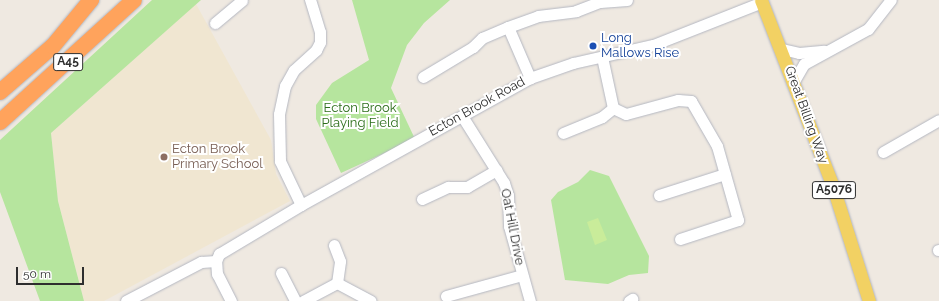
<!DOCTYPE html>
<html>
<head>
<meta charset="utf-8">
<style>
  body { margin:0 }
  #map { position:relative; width:939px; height:301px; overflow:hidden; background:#efe9e1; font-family:Raleway,sans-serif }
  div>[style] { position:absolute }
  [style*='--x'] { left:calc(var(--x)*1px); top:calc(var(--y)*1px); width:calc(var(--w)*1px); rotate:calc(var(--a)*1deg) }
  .education>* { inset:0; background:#f0e6d1 }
  .green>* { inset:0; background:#b6e59e }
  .pitch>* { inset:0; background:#c9ec9a }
  .roads { filter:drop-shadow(0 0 1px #b4b7c1) drop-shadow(0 0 1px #b4b7c1) }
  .minor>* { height:11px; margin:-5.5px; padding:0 5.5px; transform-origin:5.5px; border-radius:5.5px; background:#fff }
  .major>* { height:13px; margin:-6.5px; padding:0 6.5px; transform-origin:6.5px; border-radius:6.5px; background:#f2d163 }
  .highway>* { height:16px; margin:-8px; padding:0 8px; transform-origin:8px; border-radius:8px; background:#ffa35c }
  .dots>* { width:11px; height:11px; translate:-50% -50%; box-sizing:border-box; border:2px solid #fff; border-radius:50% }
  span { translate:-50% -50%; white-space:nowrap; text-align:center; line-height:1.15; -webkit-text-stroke:4px #fff; paint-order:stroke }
  .shield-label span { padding:1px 3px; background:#fff; border:1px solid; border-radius:3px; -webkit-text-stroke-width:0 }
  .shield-label { font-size:12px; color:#2e2e2e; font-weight:700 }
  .transit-label { font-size:13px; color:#164399 }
  .left { translate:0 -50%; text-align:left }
  .street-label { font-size:13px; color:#2e2e2e }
  .park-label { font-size:13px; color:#2c6e1b }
  .education-label { font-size:13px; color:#785e54 }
  .scale { position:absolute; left:16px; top:267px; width:68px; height:18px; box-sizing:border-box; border:2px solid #2e2e2e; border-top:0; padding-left:5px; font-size:12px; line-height:14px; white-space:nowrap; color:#2e2e2e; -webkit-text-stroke:3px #fff; paint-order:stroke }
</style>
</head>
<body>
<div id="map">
  <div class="education">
    <i style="clip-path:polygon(196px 4px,271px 140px,276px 174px,290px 201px,104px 301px,84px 301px,58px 201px,51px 133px)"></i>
  </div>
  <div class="green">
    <i style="clip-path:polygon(152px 0,201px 0,51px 133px,58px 201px,84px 301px,40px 301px,0 192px,0 140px)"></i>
    <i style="clip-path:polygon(352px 0,450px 0,424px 23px,407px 45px,391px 88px,415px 139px,341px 173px,316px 119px,316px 105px,332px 83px,369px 60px)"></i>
    <i style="clip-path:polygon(590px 170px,609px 176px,649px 256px,648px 273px,629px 275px,608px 284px,565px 280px,551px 200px,558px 192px,578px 182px)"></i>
  </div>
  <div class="pitch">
    <i style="clip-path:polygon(598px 218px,607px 240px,595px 245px,587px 222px)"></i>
  </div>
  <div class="roads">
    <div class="minor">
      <i style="--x:215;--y:23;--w:35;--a:-40"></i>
      <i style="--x:508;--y:27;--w:56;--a:66.7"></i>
      <i style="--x:782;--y:49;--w:17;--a:13"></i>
      <i style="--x:799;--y:53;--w:25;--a:-5"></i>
      <i style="--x:602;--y:57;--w:52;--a:77.8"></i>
      <i style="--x:613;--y:108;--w:14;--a:25"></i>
      <i style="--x:626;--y:114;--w:54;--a:-15.1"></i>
      <i style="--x:678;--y:100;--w:13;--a:4"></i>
      <i style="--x:691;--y:101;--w:52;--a:60"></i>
      <i style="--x:717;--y:146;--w:77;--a:74.2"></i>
      <i style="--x:738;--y:220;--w:61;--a:161.9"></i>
      <i style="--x:423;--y:77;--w:58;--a:-31"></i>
      <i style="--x:473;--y:47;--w:13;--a:-45"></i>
      <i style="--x:482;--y:38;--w:28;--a:-23"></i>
      <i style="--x:508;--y:27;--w:32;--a:-20"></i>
      <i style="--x:538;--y:16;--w:38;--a:-7"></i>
      <i style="--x:576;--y:11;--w:26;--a:-21"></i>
      <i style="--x:600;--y:2;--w:27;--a:-4"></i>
      <i style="--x:794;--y:81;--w:20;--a:-60"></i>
      <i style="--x:804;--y:64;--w:73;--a:-28.7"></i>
      <i style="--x:868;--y:29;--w:37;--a:-52"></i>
      <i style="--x:462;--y:116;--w:79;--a:57.9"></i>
      <i style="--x:504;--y:183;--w:13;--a:72"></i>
      <i style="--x:508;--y:195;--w:31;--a:88"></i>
      <i style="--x:509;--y:226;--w:78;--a:74.4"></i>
      <i style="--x:563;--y:133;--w:42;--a:-22.3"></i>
      <i style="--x:602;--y:117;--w:14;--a:-39"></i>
      <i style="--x:883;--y:152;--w:64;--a:-29.7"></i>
      <i style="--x:659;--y:195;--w:69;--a:-17.7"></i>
      <i style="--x:422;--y:199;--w:29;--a:-25"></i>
      <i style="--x:448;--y:187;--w:19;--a:0"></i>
      <i style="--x:467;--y:187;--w:34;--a:-30"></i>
      <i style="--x:301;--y:205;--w:49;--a:-115.5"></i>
      <i style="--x:280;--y:161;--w:47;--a:-91.2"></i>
      <i style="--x:279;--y:114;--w:29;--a:-78"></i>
      <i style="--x:285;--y:86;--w:18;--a:-61"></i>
      <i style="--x:294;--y:70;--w:30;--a:-42"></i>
      <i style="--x:316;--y:50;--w:9;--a:-63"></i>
      <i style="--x:320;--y:42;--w:10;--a:-90"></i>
      <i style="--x:320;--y:32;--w:34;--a:-107"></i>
      <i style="--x:938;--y:250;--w:1;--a:0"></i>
      <i style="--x:281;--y:273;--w:31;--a:63"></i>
      <i style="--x:337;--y:283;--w:38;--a:28"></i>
      <i style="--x:446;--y:296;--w:79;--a:-15.4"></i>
      <i style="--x:126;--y:301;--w:85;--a:-27.5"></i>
      <i style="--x:201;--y:262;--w:15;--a:-4"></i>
      <i style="--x:231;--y:301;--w:30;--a:-117"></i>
      <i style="--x:217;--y:274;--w:13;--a:-94"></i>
      <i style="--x:216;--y:261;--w:8;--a:-67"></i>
      <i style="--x:219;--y:254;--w:96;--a:-30.9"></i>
      <i style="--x:301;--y:205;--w:262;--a:-29"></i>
      <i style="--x:530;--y:78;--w:46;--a:-19.2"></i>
      <i style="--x:573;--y:63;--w:82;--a:-12.7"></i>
      <i style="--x:653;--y:45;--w:117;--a:-21.5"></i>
      <i style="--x:303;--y:301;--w:38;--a:-28"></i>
      <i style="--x:337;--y:283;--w:22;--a:-82"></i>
      <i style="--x:340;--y:261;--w:17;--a:-111"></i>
      <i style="--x:629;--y:301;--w:4;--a:-34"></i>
    </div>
    <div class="major">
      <i style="--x:761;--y:0;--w:200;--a:68.9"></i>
      <i style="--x:833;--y:187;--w:120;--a:72.5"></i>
    </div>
    <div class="highway">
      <i style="--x:0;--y:92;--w:70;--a:-41"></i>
      <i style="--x:53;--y:46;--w:60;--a:-50.4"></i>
      <i style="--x:0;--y:122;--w:181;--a:-42.3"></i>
    </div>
  </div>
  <div class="dots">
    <i style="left:593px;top:46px;background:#1a4fb4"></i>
    <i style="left:164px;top:157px;background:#8d6e63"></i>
  </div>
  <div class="shield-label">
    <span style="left:68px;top:62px">A45</span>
    <span style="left:834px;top:190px">A5076</span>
  </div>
  <div class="transit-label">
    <span class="left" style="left:601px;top:46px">Long<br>Mallows Rise</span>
  </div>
  <div class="street-label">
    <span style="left:477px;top:107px;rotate:-29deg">Ecton Brook Road</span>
    <span style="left:806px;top:115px;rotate:70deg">Great Billing Way</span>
    <span style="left:512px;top:227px;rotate:79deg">Oat Hill Drive</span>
  </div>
  <div class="park-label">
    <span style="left:360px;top:116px">Ecton Brook<br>Playing Field</span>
  </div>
  <div class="education-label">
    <span class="left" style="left:172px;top:157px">Ecton Brook<br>Primary School</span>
  </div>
  <div class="scale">50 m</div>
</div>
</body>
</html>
